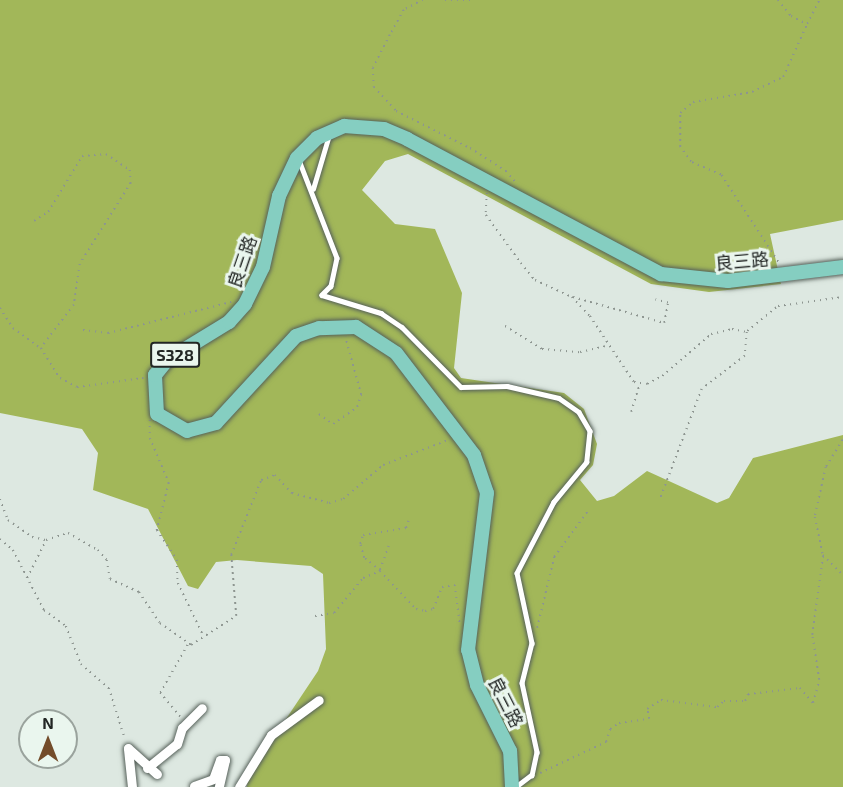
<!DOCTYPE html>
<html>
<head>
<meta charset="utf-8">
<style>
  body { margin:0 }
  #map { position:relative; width:843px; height:787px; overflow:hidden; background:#dde8e1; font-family:"Exo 2","Noto Sans SC",sans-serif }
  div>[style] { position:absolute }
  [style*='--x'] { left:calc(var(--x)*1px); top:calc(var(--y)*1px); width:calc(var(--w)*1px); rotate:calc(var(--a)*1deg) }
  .forest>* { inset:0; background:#a2b759 }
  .path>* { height:1.5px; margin-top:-0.75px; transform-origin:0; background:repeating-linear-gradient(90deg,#8d9590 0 1.5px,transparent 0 6px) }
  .roads { filter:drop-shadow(0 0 2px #56615a) drop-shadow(0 0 2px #56615a) }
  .service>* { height:4.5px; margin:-2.25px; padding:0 2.25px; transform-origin:2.25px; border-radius:2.25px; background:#fff }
  .minor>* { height:9px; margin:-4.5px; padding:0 4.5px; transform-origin:4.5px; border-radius:4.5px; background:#fff }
  .primary>* { height:14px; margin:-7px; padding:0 7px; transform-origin:7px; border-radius:7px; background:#85cec1 }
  span { translate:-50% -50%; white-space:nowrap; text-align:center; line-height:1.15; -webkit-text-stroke:6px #eaf6ee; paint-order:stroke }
  .shield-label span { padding:2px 4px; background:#eaf6ee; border:2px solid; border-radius:4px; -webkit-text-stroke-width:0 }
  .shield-label { font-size:16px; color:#222624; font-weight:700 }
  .street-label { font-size:18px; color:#222624 }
  .north { position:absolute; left:18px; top:709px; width:60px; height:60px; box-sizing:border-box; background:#eaf6ee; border:2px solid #9aa39d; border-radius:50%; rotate:0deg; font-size:16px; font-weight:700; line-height:24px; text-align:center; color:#222624 }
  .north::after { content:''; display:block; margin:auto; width:21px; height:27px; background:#734c2a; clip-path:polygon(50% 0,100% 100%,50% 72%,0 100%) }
</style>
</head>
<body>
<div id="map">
  <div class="forest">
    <i style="clip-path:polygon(0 0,843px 0,843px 220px,770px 234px,781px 284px,709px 292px,651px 284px,408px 154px,385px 161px,362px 190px,395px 224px,435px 229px,462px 293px,454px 368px,461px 378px,564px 393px,584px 409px,597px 444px,593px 465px,580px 480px,597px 501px,614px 496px,647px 471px,717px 503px,729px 498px,753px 458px,843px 435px,843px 787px,247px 787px,248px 776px,318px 671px,326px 649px,323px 574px,311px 566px,237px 560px,216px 562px,198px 589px,188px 586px,148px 509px,93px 490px,98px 453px,82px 429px,0 413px)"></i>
  </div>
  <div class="path">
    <i style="--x:423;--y:0;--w:21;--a:152"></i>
    <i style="--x:404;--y:10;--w:29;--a:119"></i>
    <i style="--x:390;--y:35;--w:37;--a:117"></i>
    <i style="--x:373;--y:68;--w:19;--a:87"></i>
    <i style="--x:374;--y:87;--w:33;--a:47"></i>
    <i style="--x:396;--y:111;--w:83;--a:26.6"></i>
    <i style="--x:470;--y:148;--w:43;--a:32.6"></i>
    <i style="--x:506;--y:171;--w:18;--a:49"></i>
    <i style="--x:445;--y:0;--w:26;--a:0"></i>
    <i style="--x:778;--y:0;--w:21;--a:51"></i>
    <i style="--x:791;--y:16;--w:18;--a:27"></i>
    <i style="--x:807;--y:24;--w:27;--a:-63"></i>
    <i style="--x:487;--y:193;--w:22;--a:93"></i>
    <i style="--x:486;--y:215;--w:59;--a:53.9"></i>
    <i style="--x:521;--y:263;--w:22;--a:51"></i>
    <i style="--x:535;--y:280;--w:41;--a:24.7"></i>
    <i style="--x:572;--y:297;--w:26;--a:47"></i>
    <i style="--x:590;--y:316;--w:79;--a:56.3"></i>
    <i style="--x:634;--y:382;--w:13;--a:9"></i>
    <i style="--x:647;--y:384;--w:17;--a:-28"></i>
    <i style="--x:662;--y:376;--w:65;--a:-40.6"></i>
    <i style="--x:711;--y:334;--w:22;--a:-13"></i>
    <i style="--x:732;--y:329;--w:15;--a:11"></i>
    <i style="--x:747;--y:332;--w:24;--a:95"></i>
    <i style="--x:745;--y:356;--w:54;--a:142.5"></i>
    <i style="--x:702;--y:389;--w:116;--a:110.8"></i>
    <i style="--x:34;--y:221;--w:17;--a:-33"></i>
    <i style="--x:48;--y:212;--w:66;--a:-58.7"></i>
    <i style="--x:82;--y:156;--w:24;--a:-5"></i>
    <i style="--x:106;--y:154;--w:29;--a:34"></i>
    <i style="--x:130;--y:170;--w:13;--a:86"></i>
    <i style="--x:131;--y:183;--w:96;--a:122.2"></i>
    <i style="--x:80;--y:264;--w:41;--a:98.3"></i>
    <i style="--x:74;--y:305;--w:54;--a:127.5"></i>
    <i style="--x:778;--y:262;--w:104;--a:-123.2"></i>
    <i style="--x:721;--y:175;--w:33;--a:-157"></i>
    <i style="--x:691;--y:162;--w:19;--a:-126"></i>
    <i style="--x:680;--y:147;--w:34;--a:-90"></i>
    <i style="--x:680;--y:113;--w:17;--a:-40"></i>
    <i style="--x:693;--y:102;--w:60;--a:-9.6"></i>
    <i style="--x:752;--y:92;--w:34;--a:-26"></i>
    <i style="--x:783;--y:77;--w:58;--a:-65.6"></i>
    <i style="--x:573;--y:297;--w:95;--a:15.9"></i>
    <i style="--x:664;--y:323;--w:20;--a:-79"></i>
    <i style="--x:668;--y:303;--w:13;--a:-167"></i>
    <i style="--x:0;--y:308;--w:24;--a:57"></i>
    <i style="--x:13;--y:328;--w:34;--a:36"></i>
    <i style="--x:41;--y:348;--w:36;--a:58"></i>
    <i style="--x:60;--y:378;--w:19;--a:28"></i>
    <i style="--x:77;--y:387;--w:67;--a:-7.8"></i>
    <i style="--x:505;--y:326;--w:44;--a:31.9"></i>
    <i style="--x:542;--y:349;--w:38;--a:5"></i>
    <i style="--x:580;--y:352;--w:26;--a:-13"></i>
    <i style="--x:83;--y:330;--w:25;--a:7"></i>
    <i style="--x:108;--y:333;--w:127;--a:-14.1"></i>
    <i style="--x:747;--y:331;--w:40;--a:-39"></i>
    <i style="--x:778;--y:306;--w:66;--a:-7.9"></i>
    <i style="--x:631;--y:412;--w:28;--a:-73"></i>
    <i style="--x:319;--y:414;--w:17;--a:36"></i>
    <i style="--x:333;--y:424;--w:29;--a:-35"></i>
    <i style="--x:357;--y:407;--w:13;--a:-72"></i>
    <i style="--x:361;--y:395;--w:60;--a:-105.4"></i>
    <i style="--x:150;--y:420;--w:18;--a:90"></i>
    <i style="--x:150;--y:438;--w:49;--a:67.1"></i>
    <i style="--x:169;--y:483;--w:49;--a:104.3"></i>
    <i style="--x:157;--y:530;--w:36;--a:56"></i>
    <i style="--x:177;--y:560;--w:23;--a:88"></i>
    <i style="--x:178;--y:583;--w:60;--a:64.3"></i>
    <i style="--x:843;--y:440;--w:32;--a:122"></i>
    <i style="--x:826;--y:467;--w:51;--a:102.4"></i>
    <i style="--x:815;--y:517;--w:39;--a:78"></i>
    <i style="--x:823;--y:555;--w:28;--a:45"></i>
    <i style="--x:0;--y:499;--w:22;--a:69"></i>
    <i style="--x:8;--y:520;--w:29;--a:35"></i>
    <i style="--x:32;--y:537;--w:14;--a:12"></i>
    <i style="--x:46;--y:540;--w:23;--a:-18"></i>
    <i style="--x:68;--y:533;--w:34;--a:30"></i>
    <i style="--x:98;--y:550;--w:13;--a:48"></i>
    <i style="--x:107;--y:560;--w:19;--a:81"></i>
    <i style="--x:110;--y:579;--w:32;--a:24"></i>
    <i style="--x:139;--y:592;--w:37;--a:56"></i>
    <i style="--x:160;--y:623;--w:38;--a:35"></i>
    <i style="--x:191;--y:645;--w:54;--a:-32.8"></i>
    <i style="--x:236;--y:616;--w:61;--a:-94.7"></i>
    <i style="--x:231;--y:555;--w:81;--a:-68.2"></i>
    <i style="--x:261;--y:480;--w:15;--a:-20"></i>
    <i style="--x:275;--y:475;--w:25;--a:47"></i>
    <i style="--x:292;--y:493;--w:38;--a:15"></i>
    <i style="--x:329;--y:503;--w:15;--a:-16"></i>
    <i style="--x:343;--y:499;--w:52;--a:-40.4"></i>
    <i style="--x:383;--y:465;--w:70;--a:-21"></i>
    <i style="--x:0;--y:539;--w:17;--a:40"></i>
    <i style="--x:13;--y:550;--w:68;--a:62.7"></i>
    <i style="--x:44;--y:610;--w:27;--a:36"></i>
    <i style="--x:66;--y:626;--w:41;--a:68.5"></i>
    <i style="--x:81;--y:664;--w:37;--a:41"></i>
    <i style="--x:109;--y:688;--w:53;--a:72.6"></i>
    <i style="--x:389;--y:546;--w:27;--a:110"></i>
    <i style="--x:380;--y:571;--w:21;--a:-141"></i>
    <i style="--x:364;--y:558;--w:15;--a:-106"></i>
    <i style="--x:360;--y:544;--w:9;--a:-72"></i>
    <i style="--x:363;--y:535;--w:44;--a:-9.2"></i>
    <i style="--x:406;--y:528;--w:9;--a:-72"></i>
    <i style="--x:27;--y:578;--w:42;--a:-63.4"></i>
    <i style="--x:315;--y:616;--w:19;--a:-9"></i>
    <i style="--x:334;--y:613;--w:45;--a:-50.4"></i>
    <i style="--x:363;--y:578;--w:18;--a:-22"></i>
    <i style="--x:380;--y:571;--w:52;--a:46.5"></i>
    <i style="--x:416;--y:609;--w:9;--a:13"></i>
    <i style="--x:425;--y:611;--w:8;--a:-14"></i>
    <i style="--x:433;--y:609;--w:24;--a:-68"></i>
    <i style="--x:442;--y:587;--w:13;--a:-9"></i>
    <i style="--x:455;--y:585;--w:40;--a:82.9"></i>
    <i style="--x:537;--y:628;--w:73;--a:-76.5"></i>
    <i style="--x:554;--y:557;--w:56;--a:-53.7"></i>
    <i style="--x:180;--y:717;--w:31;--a:-130"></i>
    <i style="--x:160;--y:693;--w:56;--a:-60.3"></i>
    <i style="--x:540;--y:773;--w:73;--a:-25.2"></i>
    <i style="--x:606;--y:742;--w:14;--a:-73"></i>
    <i style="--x:610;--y:729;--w:11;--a:-34"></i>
    <i style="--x:619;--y:723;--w:30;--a:-8"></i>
    <i style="--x:649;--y:719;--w:10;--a:-101"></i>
    <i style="--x:647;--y:709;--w:17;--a:-33"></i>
    <i style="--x:661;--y:700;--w:56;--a:7.1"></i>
    <i style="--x:717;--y:707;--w:9;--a:-41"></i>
    <i style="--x:724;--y:701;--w:21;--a:0"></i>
    <i style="--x:745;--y:701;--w:8;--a:-67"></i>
    <i style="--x:748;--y:694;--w:52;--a:-6.6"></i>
    <i style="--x:800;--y:688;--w:20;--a:49"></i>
    <i style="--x:813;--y:703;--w:24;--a:-75"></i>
    <i style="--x:819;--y:680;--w:46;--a:-98.8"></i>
    <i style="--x:812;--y:635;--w:81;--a:-82.2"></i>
  </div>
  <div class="roads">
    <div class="service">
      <i style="--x:299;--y:160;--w:105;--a:68.8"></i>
      <i style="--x:337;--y:258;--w:29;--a:102"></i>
      <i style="--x:331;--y:286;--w:13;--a:135"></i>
      <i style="--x:322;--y:295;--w:62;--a:17"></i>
      <i style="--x:381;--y:313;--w:25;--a:34"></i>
      <i style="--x:402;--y:327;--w:84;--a:45.5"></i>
      <i style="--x:461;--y:387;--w:46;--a:-1.2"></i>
      <i style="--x:507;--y:386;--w:53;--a:13"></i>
      <i style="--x:559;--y:398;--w:24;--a:35"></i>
      <i style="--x:579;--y:412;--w:22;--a:60"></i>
      <i style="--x:590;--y:431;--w:31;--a:96"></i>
      <i style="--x:587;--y:462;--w:52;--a:129.5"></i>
      <i style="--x:554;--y:502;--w:80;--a:117.5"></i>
      <i style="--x:517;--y:573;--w:72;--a:77.9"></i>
      <i style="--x:532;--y:643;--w:41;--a:104"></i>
      <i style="--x:522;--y:683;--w:71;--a:77.7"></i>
      <i style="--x:537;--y:752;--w:24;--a:102"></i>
      <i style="--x:532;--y:775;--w:20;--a:143"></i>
      <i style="--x:313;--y:189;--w:56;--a:-73.5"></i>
    </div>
    <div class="minor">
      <i style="--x:147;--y:768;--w:38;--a:-39"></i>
      <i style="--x:177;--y:744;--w:17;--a:-73"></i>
      <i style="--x:182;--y:728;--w:28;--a:-45"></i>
      <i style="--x:194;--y:786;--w:20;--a:-20"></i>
      <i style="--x:213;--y:779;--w:20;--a:-70"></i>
      <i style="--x:220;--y:760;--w:5;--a:0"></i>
      <i style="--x:225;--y:760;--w:28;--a:103"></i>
      <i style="--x:132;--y:787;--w:39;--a:-96"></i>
      <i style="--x:128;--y:748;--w:39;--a:42"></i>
      <i style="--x:239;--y:787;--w:61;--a:-58.4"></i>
      <i style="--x:271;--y:735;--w:59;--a:-36.1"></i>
    </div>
    <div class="primary">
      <i style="--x:512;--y:787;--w:36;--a:-93"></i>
      <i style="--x:510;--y:751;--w:74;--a:-116.6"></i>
      <i style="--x:477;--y:685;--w:36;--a:-104"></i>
      <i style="--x:468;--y:650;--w:158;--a:-83.1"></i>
      <i style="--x:487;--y:493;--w:40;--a:-108.9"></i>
      <i style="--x:474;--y:455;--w:128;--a:-127.4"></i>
      <i style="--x:396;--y:353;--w:48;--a:-147"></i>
      <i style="--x:356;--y:327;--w:37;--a:178"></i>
      <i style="--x:319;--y:328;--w:24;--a:161"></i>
      <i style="--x:296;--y:336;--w:118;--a:132.6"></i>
      <i style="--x:216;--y:423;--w:30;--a:165"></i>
      <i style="--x:187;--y:431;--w:34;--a:-150"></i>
      <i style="--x:157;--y:414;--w:39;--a:-93"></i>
      <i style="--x:155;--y:375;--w:19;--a:-51"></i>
      <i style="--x:167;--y:360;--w:73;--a:-31.5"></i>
      <i style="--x:229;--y:322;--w:24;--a:-48"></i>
      <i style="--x:245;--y:304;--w:41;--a:-64.1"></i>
      <i style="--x:263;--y:267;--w:73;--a:-77.3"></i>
      <i style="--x:279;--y:196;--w:42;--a:-64.7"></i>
      <i style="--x:297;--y:158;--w:28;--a:-45"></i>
      <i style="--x:317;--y:138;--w:30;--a:-24"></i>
      <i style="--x:344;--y:126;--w:40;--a:4.3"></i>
      <i style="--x:384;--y:129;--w:25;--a:23"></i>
      <i style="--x:407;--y:139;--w:288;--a:28"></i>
      <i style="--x:661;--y:274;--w:67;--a:6"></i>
      <i style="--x:728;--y:281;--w:116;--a:-6.9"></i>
    </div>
  </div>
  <div class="shield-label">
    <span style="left:175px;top:355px">S328</span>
  </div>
  <div class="street-label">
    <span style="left:742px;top:261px;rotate:-5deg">良三路</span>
    <span style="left:242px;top:262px;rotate:-71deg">良三路</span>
    <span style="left:506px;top:702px;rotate:63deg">良三路</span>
  </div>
  <div class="north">N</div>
</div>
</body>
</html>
